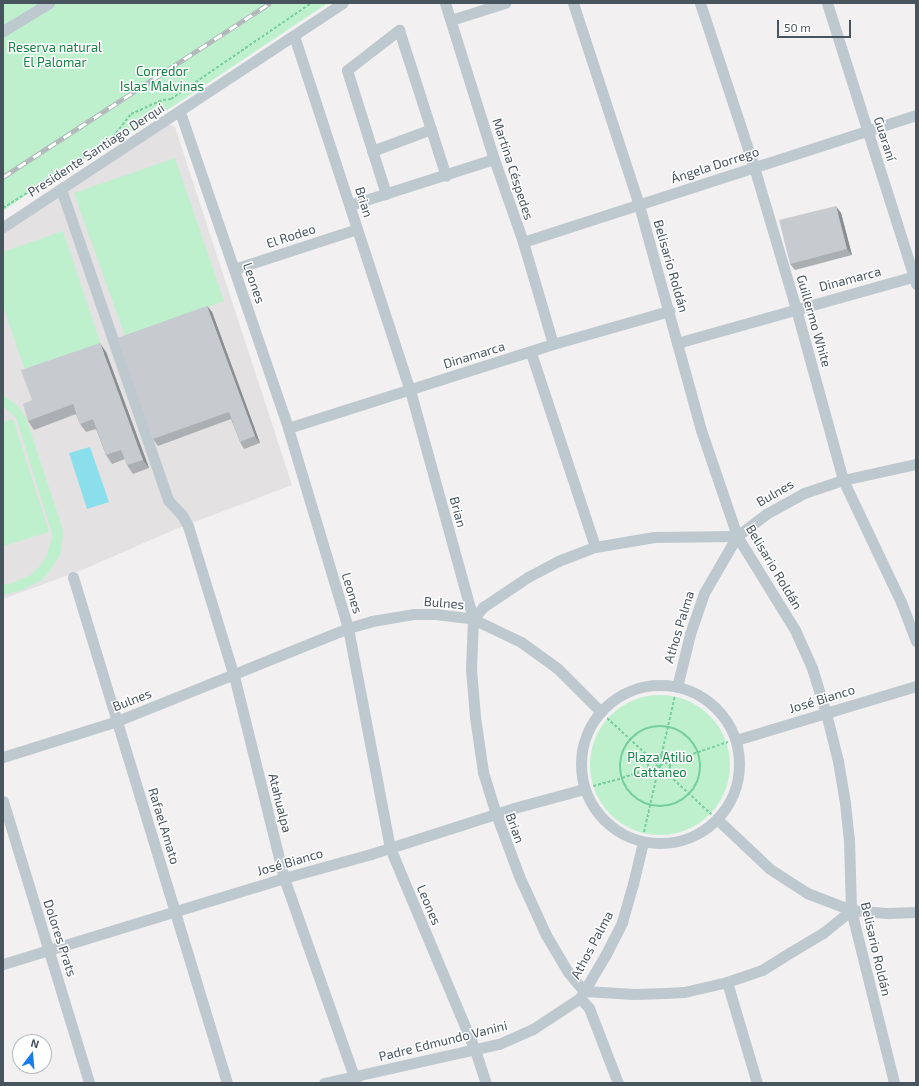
<!DOCTYPE html>
<html>
<head>
<meta charset="utf-8">
<style>
  body { margin:0 }
  #map { position:relative; width:919px; height:1086px; overflow:hidden; background:#f2f0f0; font-family:"Exo 2",sans-serif }
  div>[style] { position:absolute }
  [style*='--x'] { left:calc(var(--x)*1px); top:calc(var(--y)*1px); width:calc(var(--w)*1px); rotate:calc(var(--a)*1deg) }
  .education>* { inset:0; background:#e3e1e2 }
  .green>* { inset:0; background:#bef0ce }
  .round { border-radius:50% }
  .water>* { inset:0; background:#8bdfed }
  .path>* { height:2px; margin-top:-1px; transform-origin:0; background:repeating-linear-gradient(90deg,#76ce9d 0 3px,transparent 0 5px) }
  .path>.ring { margin:-1px; padding:0; box-sizing:content-box; background:none; border:2px solid #76ce9d; border-radius:50% }
  .minor>* { height:11px; margin:-5.5px; padding:0 5.5px; transform-origin:5.5px; border-radius:5.5px; background:#bec8cf }
  .minor>.ring { margin:-5.5px; padding:0; box-sizing:content-box; background:none; border:11px solid #bec8cf; border-radius:50% }
  .rail>* { height:4.5px; margin-top:-2.25px; transform-origin:0; background:repeating-linear-gradient(90deg,#fff 0 9px,#b2b6ba 0 18px); box-sizing:border-box; border-block:1px solid #b2b6ba }
  .wall>* { inset:0; background:#abafb2 }
  .shaded-wall>* { inset:0; background:#8b8e91 }
  .building>* { inset:0; background:#c7cbcf }
  span { translate:-50% -50%; white-space:nowrap; text-align:center; line-height:1.15; -webkit-text-stroke:3px #fff; paint-order:stroke }
  .park-label { font-size:13px; color:#168145 }
  .street-label { font-size:13px; color:#48555e }
  .frame { position:absolute; inset:0; border:4px solid #48555e; pointer-events:none }
  .north { position:absolute; left:12px; top:1034px; width:40px; height:40px; box-sizing:border-box; background:#fff; border:1px solid #b6bbbf; border-radius:50%; rotate:16deg; font-size:11px; font-weight:700; line-height:16px; text-align:center; color:#48555e }
  .north::after { content:''; display:block; margin:auto; width:14px; height:18px; background:#177ee5; clip-path:polygon(50% 0,100% 100%,50% 72%,0 100%) }
  .scale { position:absolute; left:777px; top:20px; width:74px; height:18px; box-sizing:border-box; border:2px solid #48555e; border-top:0; padding-left:5px; font-size:12px; line-height:14px; white-space:nowrap; color:#48555e; -webkit-text-stroke:3px #fff; paint-order:stroke }
</style>
</head>
<body>
<div id="map">
  <div class="education">
    <i style="clip-path:polygon(167px 123px,175px 127px,292px 485px,176px 529px,82px 570px,3px 599px,3px 232px)"></i>
  </div>
  <div class="green">
    <i style="clip-path:polygon(3px 3px,328px 3px,172px 107px,39px 186px,3px 211px)"></i>
    <i style="clip-path:polygon(175px 158px,224px 301px,125px 336px,74px 193px)"></i>
    <i style="clip-path:polygon(63px 231px,102px 348px,26px 373px,3px 306px,3px 252px)"></i>
    <i style="clip-path:polygon(3px 395px,19px 407px,26px 418px,62px 527px,63px 536px,60px 555px,49px 572px,42px 580px,22px 590px,3px 595px,3px 584px,9px 584px,31px 575px,40px 566px,46px 557px,52px 538px,51px 530px,16px 418px,3px 406px)"></i>
    <i style="clip-path:polygon(13px 419px,49px 532px,3px 546px,3px 422px)"></i>
    <i class="round" style="left:590px;top:695px;width:140px;height:140px"></i>
  </div>
  <div class="water">
    <i style="clip-path:polygon(90px 447px,109px 502px,87px 509px,69px 453px)"></i>
  </div>
  <div class="path">
    <i style="--x:3;--y:208;--w:118;--a:-32.2"></i>
    <i style="--x:103;--y:145;--w:13;--a:-39"></i>
    <i style="--x:113;--y:137;--w:29;--a:-52"></i>
    <i style="--x:131;--y:114;--w:35;--a:-24"></i>
    <i style="--x:163;--y:100;--w:8;--a:-7"></i>
    <i style="--x:171;--y:99;--w:170;--a:-34.4"></i>
    <i style="--x:607;--y:718;--w:142;--a:42.7"></i>
    <i class="ring" style="left:620px;top:726px;width:78px;height:78px"></i>
    <i class="ring" style="left:648px;top:755px;width:20px;height:20px"></i>
    <i style="--x:593;--y:786;--w:30;--a:-15"></i>
    <i style="--x:622;--y:778;--w:112;--a:-18.8"></i>
    <i style="--x:644;--y:832;--w:139;--a:-77.2"></i>
  </div>
  <div class="minor">
    <i style="--x:445;--y:3;--w:164;--a:72.6"></i>
    <i style="--x:494;--y:159;--w:88;--a:70.7"></i>
    <i style="--x:523;--y:242;--w:106;--a:73.6"></i>
    <i style="--x:573;--y:3;--w:213;--a:71.9"></i>
    <i style="--x:639;--y:205;--w:233;--a:74.6"></i>
    <i style="--x:701;--y:430;--w:112;--a:71.2"></i>
    <i style="--x:737;--y:536;--w:110;--a:58.3"></i>
    <i style="--x:795;--y:630;--w:42;--a:65.9"></i>
    <i style="--x:812;--y:668;--w:47;--a:72.7"></i>
    <i style="--x:826;--y:713;--w:49;--a:76"></i>
    <i style="--x:838;--y:761;--w:43;--a:80.5"></i>
    <i style="--x:845;--y:803;--w:36;--a:84"></i>
    <i style="--x:849;--y:839;--w:71;--a:88.4"></i>
    <i style="--x:851;--y:910;--w:178;--a:76"></i>
    <i style="--x:700;--y:3;--w:173;--a:71.8"></i>
    <i style="--x:754;--y:167;--w:148;--a:73.5"></i>
    <i style="--x:796;--y:309;--w:177;--a:74.6"></i>
    <i style="--x:843;--y:480;--w:135;--a:64.6"></i>
    <i style="--x:901;--y:602;--w:42;--a:69"></i>
    <i style="--x:827;--y:3;--w:295;--a:72.4"></i>
    <i style="--x:451;--y:20;--w:57;--a:-17.5"></i>
    <i style="--x:3;--y:31;--w:54;--a:-31.3"></i>
    <i style="--x:294;--y:36;--w:373;--a:71.9"></i>
    <i style="--x:410;--y:390;--w:238;--a:74.6"></i>
    <i style="--x:473;--y:619;--w:50;--a:92.3"></i>
    <i style="--x:471;--y:669;--w:48;--a:85.2"></i>
    <i style="--x:475;--y:717;--w:56;--a:81.7"></i>
    <i style="--x:483;--y:772;--w:44;--a:72.8"></i>
    <i style="--x:496;--y:814;--w:66;--a:69.6"></i>
    <i style="--x:519;--y:876;--w:65;--a:65.4"></i>
    <i style="--x:546;--y:935;--w:43;--a:59.3"></i>
    <i style="--x:568;--y:972;--w:25;--a:50"></i>
    <i style="--x:180;--y:112;--w:334;--a:71.1"></i>
    <i style="--x:288;--y:428;--w:209;--a:73.3"></i>
    <i style="--x:348;--y:628;--w:224;--a:79.2"></i>
    <i style="--x:390;--y:848;--w:219;--a:67.2"></i>
    <i style="--x:475;--y:1050;--w:35;--a:72"></i>
    <i style="--x:372;--y:151;--w:63;--a:-20.4"></i>
    <i style="--x:61;--y:189;--w:329;--a:71"></i>
    <i style="--x:168;--y:500;--w:21;--a:47"></i>
    <i style="--x:182;--y:515;--w:13;--a:61"></i>
    <i style="--x:188;--y:526;--w:157;--a:73"></i>
    <i style="--x:234;--y:676;--w:208;--a:76.1"></i>
    <i style="--x:284;--y:878;--w:217;--a:70.6"></i>
    <i style="--x:386;--y:194;--w:130;--a:-107.5"></i>
    <i style="--x:347;--y:70;--w:66;--a:-37.6"></i>
    <i style="--x:399;--y:30;--w:153;--a:72.2"></i>
    <i style="--x:350;--y:205;--w:151;--a:-17.7"></i>
    <i style="--x:3;--y:227;--w:407;--a:-33.4"></i>
    <i style="--x:523;--y:242;--w:413;--a:-17.9"></i>
    <i style="--x:234;--y:269;--w:129;--a:-18"></i>
    <i style="--x:677;--y:343;--w:248;--a:-15.7"></i>
    <i style="--x:531;--y:353;--w:204;--a:71.7"></i>
    <i style="--x:288;--y:428;--w:278;--a:-17.6"></i>
    <i style="--x:553;--y:344;--w:121;--a:-15.9"></i>
    <i style="--x:73;--y:577;--w:529;--a:73.07"></i>
    <i style="--x:473;--y:619;--w:16;--a:-50"></i>
    <i style="--x:483;--y:607;--w:54;--a:-33.7"></i>
    <i style="--x:528;--y:577;--w:34;--a:-28"></i>
    <i style="--x:558;--y:561;--w:40;--a:-21"></i>
    <i style="--x:595;--y:547;--w:60;--a:-9.6"></i>
    <i style="--x:654;--y:537;--w:83;--a:-0.7"></i>
    <i class="ring" style="left:581px;top:685px;width:147px;height:147px"></i>
    <i style="--x:677;--y:687;--w:55;--a:-76.2"></i>
    <i style="--x:690;--y:634;--w:43;--a:-71.1"></i>
    <i style="--x:704;--y:593;--w:66;--a:-59.9"></i>
    <i style="--x:737;--y:536;--w:36;--a:-37"></i>
    <i style="--x:766;--y:514;--w:43;--a:-28.9"></i>
    <i style="--x:804;--y:493;--w:41;--a:-18.4"></i>
    <i style="--x:843;--y:480;--w:75;--a:-12.4"></i>
    <i style="--x:736;--y:740;--w:188;--a:-16.7"></i>
    <i style="--x:3;--y:757;--w:120;--a:-17.5"></i>
    <i style="--x:117;--y:721;--w:249;--a:-21.9"></i>
    <i style="--x:348;--y:628;--w:25;--a:-16"></i>
    <i style="--x:372;--y:621;--w:43;--a:-9.5"></i>
    <i style="--x:414;--y:614;--w:21;--a:0"></i>
    <i style="--x:435;--y:614;--w:38;--a:7"></i>
    <i style="--x:473;--y:619;--w:53;--a:25.6"></i>
    <i style="--x:521;--y:642;--w:44;--a:35.8"></i>
    <i style="--x:557;--y:668;--w:62;--a:45"></i>
    <i style="--x:3;--y:801;--w:295;--a:73"></i>
    <i style="--x:718;--y:820;--w:71;--a:43.3"></i>
    <i style="--x:770;--y:869;--w:44;--a:33"></i>
    <i style="--x:807;--y:893;--w:47;--a:21.1"></i>
    <i style="--x:851;--y:910;--w:38;--a:5"></i>
    <i style="--x:889;--y:913;--w:27;--a:-2"></i>
    <i style="--x:3;--y:964;--w:294;--a:-17"></i>
    <i style="--x:284;--y:878;--w:90;--a:-15.4"></i>
    <i style="--x:371;--y:854;--w:150;--a:-17.8"></i>
    <i style="--x:514;--y:808;--w:73;--a:-15.2"></i>
    <i style="--x:727;--y:982;--w:105;--a:73.5"></i>
    <i style="--x:584;--y:991;--w:50;--a:3.4"></i>
    <i style="--x:634;--y:994;--w:31;--a:-2"></i>
    <i style="--x:665;--y:993;--w:19;--a:-3"></i>
    <i style="--x:684;--y:992;--w:44;--a:-13.1"></i>
    <i style="--x:727;--y:982;--w:37;--a:-19"></i>
    <i style="--x:762;--y:970;--w:34;--a:-32"></i>
    <i style="--x:791;--y:952;--w:37;--a:-31"></i>
    <i style="--x:823;--y:933;--w:36;--a:-39"></i>
    <i style="--x:580;--y:998;--w:13;--a:48"></i>
    <i style="--x:589;--y:1008;--w:80;--a:68.9"></i>
    <i style="--x:324;--y:1083;--w:179;--a:-12.6"></i>
    <i style="--x:499;--y:1044;--w:37;--a:-24"></i>
    <i style="--x:533;--y:1029;--w:56;--a:-33.4"></i>
    <i style="--x:580;--y:998;--w:51;--a:-59.4"></i>
    <i style="--x:606;--y:954;--w:36;--a:-63"></i>
    <i style="--x:622;--y:922;--w:40;--a:-74"></i>
    <i style="--x:633;--y:884;--w:43;--a:-76.6"></i>
  </div>
  <div class="rail">
    <i style="--x:3;--y:177;--w:319;--a:-33.1"></i>
  </div>
  <div class="wall">
    <i style="clip-path:polygon(841px 213px,852px 255px,795px 270px,790px 264px)"></i>
    <i style="clip-path:polygon(207px 306px,212px 312px,260px 443px,244px 449px,240px 442px,231px 419px,158px 446px,153px 439px)"></i>
    <i style="clip-path:polygon(106px 352px,149px 468px,133px 474px,127px 465px,125px 459px,112px 464px,106px 455px,96px 429px,86px 432px,80px 424px,76px 414px,34px 430px,28px 421px,32px 400px)"></i>
  </div>
  <div class="shaded-wall">
    <i style="clip-path:polygon(836px 206px,841px 213px,852px 255px,847px 249px)"></i>
    <i style="clip-path:polygon(207px 306px,212px 312px,260px 443px,255px 436px)"></i>
    <i style="clip-path:polygon(100px 343px,106px 352px,149px 468px,143px 460px)"></i>
  </div>
  <div class="building">
    <i style="clip-path:polygon(836px 206px,847px 249px,790px 264px,779px 220px)"></i>
    <i style="clip-path:polygon(207px 306px,255px 436px,240px 442px,229px 412px,153px 439px,117px 338px)"></i>
    <i style="clip-path:polygon(100px 343px,143px 460px,127px 465px,121px 450px,106px 455px,93px 419px,80px 424px,73px 404px,28px 421px,23px 404px,32px 400px,21px 370px)"></i>
  </div>
  <div class="park-label">
    <span style="left:55px;top:55px">Reserva natural<br>El Palomar</span>
    <span style="left:162px;top:79px">Corredor<br>Islas Malvinas</span>
    <span style="left:660px;top:765px">Plaza Atilio<br>Cattaneo</span>
  </div>
  <div class="street-label">
    <span style="left:885px;top:139px;rotate:72deg">Guaraní</span>
    <span style="left:96px;top:150px;rotate:-33deg">Presidente Santiago Derqui</span>
    <span style="left:715px;top:165px;rotate:-18deg">Ángela Dorrego</span>
    <span style="left:513px;top:169px;rotate:72deg">Martina Céspedes</span>
    <span style="left:364px;top:202px;rotate:73deg">Brian</span>
    <span style="left:291px;top:236px;rotate:-18deg">El Rodeo</span>
    <span style="left:671px;top:266px;rotate:74deg">Belisario Roldán</span>
    <span style="left:850px;top:279px;rotate:-15deg">Dinamarca</span>
    <span style="left:254px;top:283px;rotate:71deg">Leones</span>
    <span style="left:814px;top:321px;rotate:74deg">Guillermo White</span>
    <span style="left:474px;top:355px;rotate:-17deg">Dinamarca</span>
    <span style="left:775px;top:493px;rotate:-30deg">Bulnes</span>
    <span style="left:458px;top:512px;rotate:75deg">Brian</span>
    <span style="left:774px;top:567px;rotate:59deg">Belisario Roldán</span>
    <span style="left:352px;top:593px;rotate:73deg">Leones</span>
    <span style="left:444px;top:603px;rotate:5deg">Bulnes</span>
    <span style="left:679px;top:627px;rotate:-73deg">Athos Palma</span>
    <span style="left:822px;top:699px;rotate:-17deg">José Bianco</span>
    <span style="left:132px;top:700px;rotate:-21deg">Bulnes</span>
    <span style="left:280px;top:803px;rotate:76deg">Atahualpa</span>
    <span style="left:164px;top:826px;rotate:73deg">Rafael Amato</span>
    <span style="left:515px;top:828px;rotate:70deg">Brian</span>
    <span style="left:290px;top:862px;rotate:-16deg">José Bianco</span>
    <span style="left:429px;top:905px;rotate:67deg">Leones</span>
    <span style="left:60px;top:938px;rotate:72deg">Dolores Prats</span>
    <span style="left:592px;top:945px;rotate:-62deg">Athos Palma</span>
    <span style="left:876px;top:949px;rotate:77deg">Belisario Roldán</span>
    <span style="left:443px;top:1041px;rotate:-14deg">Padre Edmundo Vanini</span>
  </div>
  <div class="frame"></div>
  <div class="north">N</div>
  <div class="scale">50 m</div>
</div>
</body>
</html>
